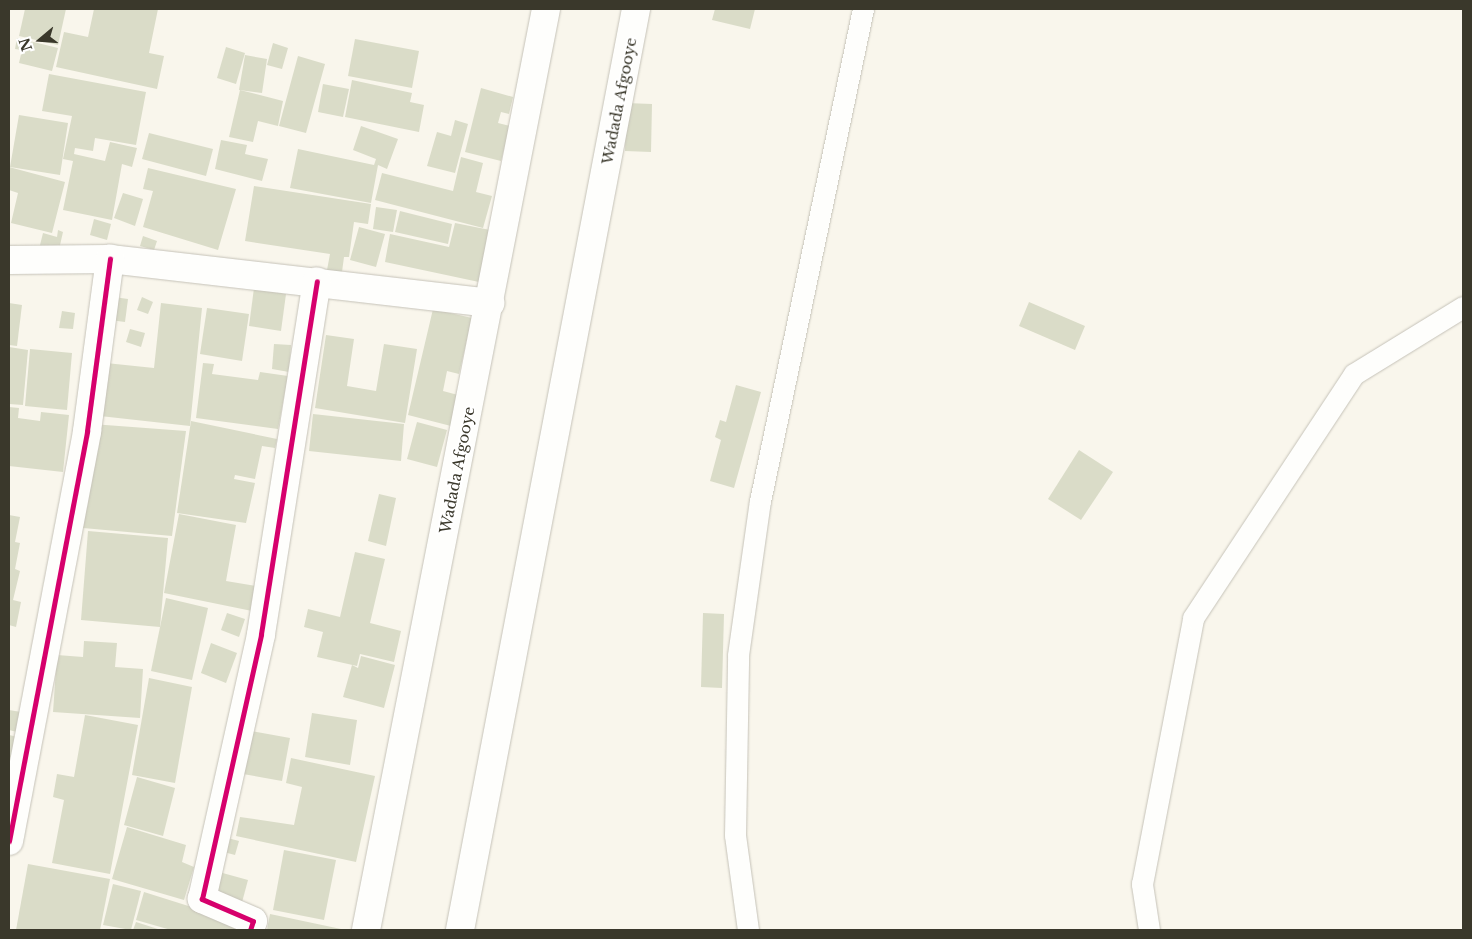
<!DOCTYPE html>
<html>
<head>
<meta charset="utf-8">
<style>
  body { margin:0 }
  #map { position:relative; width:1472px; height:939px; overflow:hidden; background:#f9f6ec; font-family:"Libre Baskerville",serif }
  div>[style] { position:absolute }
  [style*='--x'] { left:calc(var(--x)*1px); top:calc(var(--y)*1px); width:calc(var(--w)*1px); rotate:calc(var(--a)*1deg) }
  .building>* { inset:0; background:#dadcc8 }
  .roads { filter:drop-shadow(0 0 1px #c5c2b8) drop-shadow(0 0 1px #c5c2b8) }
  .service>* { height:21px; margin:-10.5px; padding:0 10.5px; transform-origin:10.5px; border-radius:10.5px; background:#fefefc }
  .minor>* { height:28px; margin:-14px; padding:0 14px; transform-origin:14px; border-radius:14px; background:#fefefc }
  .trunk>* { height:28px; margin:-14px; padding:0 14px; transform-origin:14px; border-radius:14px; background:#fefefc }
  .cycleway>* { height:5px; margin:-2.5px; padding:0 2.5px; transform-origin:2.5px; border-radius:2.5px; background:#d6006c }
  span { translate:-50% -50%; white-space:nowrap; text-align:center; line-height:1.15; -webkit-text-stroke:4.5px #fff; paint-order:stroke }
  .street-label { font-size:15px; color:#3a382b }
  .frame { position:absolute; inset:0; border:10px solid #3a382b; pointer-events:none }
  .north { position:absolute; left:15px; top:15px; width:50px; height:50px; -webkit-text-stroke:4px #fff; paint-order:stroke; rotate:252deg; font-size:14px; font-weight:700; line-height:20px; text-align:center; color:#3a382b }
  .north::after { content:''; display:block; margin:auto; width:18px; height:22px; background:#3a382b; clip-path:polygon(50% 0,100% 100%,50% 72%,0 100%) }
</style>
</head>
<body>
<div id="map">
  <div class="building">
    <i style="clip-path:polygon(25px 9px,66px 9px,58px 45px,19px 36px)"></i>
    <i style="clip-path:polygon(94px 9px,158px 9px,149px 53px,164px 56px,157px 89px,56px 67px,64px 32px,88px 37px)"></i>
    <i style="clip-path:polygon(715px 9px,755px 9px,750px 29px,712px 20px)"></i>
    <i style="clip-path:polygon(17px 38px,58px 48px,52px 71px,19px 63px,22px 50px,15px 49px)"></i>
    <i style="clip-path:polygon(355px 39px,419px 51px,412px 88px,348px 76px)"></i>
    <i style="clip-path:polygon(273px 43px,288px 48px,282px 69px,267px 65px)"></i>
    <i style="clip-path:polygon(226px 47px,245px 53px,236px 84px,217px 78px)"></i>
    <i style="clip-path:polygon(245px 55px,267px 59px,262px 93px,239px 90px)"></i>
    <i style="clip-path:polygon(298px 56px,325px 64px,306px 133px,279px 126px)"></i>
    <i style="clip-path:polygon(49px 74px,146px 92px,136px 145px,95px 138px,93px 151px,75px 148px,74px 154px,105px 161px,110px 142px,137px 148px,132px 167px,122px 164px,112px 220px,63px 210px,73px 161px,63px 159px,72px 116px,42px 111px)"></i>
    <i style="clip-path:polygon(352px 80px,412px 93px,410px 102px,424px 105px,419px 132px,345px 117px)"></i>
    <i style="clip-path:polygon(323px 84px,349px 89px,343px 117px,318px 112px)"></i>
    <i style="clip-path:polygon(481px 88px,513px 97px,509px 114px,501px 112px,498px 123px,510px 126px,501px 161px,465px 152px)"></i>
    <i style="clip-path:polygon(240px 90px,283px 101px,278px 126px,258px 121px,253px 142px,229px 137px)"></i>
    <i style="clip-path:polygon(626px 103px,652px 104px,651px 152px,625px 151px)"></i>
    <i style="clip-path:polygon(19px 115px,68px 123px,60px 175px,10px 167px)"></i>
    <i style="clip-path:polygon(455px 120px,468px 124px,455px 173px,427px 166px,437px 132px,451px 136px)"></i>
    <i style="clip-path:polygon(361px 126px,398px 139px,387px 169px,378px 165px,371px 203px,290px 188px,298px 149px,374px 165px,376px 159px,353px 150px)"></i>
    <i style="clip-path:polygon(149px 133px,213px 149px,206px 176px,142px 159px)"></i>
    <i style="clip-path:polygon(221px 140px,247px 145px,245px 154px,268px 159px,262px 181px,215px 169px)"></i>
    <i style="clip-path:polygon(461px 157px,483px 163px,476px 192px,492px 196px,483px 228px,375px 200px,382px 173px,453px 191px)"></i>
    <i style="clip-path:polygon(9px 167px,65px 182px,52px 233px,11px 223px,18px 193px,9px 190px)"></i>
    <i style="clip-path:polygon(148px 168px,236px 189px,218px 250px,143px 227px,153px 191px,143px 189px)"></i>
    <i style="clip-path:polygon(254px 186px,371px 204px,368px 224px,354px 222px,349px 257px,344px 257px,342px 272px,327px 270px,330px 254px,245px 241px)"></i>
    <i style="clip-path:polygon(123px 193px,143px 199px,135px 226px,114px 218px)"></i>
    <i style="clip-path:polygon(376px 207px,397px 210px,393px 232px,373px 229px)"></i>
    <i style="clip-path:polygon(400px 211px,452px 224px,448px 244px,395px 232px)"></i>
    <i style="clip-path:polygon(94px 219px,111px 224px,107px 240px,90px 235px)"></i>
    <i style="clip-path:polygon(455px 223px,490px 230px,479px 282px,385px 262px,390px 234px,449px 247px)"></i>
    <i style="clip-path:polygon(359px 227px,385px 234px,376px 267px,350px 260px)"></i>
    <i style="clip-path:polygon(58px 230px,63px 232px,58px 254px,39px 249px,43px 233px,57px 237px)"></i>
    <i style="clip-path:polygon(143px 236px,157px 241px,154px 250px,140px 246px)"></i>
    <i style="clip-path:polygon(254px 288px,286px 294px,281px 331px,249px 326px)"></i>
    <i style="clip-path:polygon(114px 297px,128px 299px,125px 322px,110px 320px)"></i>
    <i style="clip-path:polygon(142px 297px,153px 302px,148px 314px,137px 310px)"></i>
    <i style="clip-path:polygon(1029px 302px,1085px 326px,1075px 350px,1019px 326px)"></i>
    <i style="clip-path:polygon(9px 303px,22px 305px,17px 346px,9px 345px)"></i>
    <i style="clip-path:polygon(161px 303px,202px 308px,190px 426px,100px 416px,106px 363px,154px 368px)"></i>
    <i style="clip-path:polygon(207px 308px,249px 314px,242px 361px,200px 354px)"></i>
    <i style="clip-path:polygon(433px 309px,472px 318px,459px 374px,447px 371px,443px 391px,458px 395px,451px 426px,408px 415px)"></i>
    <i style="clip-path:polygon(62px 311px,75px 313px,73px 329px,59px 328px)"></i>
    <i style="clip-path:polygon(130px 329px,145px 333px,141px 347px,126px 342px)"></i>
    <i style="clip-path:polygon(326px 335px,354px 339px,347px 386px,376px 391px,384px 344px,417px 349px,405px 423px,315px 408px)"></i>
    <i style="clip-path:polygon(274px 344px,291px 345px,289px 372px,272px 369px)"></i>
    <i style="clip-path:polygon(9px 347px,28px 350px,23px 405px,9px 404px)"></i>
    <i style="clip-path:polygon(30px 349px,72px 353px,67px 410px,25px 406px)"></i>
    <i style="clip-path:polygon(203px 363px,214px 364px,212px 374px,258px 380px,260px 372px,288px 376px,278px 429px,196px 418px)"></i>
    <i style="clip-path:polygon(736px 385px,761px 392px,734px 488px,710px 481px,721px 440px,715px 437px,720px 420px,726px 422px)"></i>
    <i style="clip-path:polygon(9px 407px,19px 408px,18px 418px,40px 421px,41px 412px,69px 415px,63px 472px,9px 466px)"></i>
    <i style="clip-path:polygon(313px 414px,404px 424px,401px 461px,309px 451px)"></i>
    <i style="clip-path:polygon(191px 421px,277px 439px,275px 448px,262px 446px,255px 479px,235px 475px,234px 479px,255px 483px,246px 523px,177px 513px)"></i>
    <i style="clip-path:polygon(417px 422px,447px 430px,437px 467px,407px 459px)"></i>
    <i style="clip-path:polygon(92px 424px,186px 431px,172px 536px,83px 528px)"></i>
    <i style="clip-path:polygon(1079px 450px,1113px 472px,1081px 520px,1048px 499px)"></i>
    <i style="clip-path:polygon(379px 494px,396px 498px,386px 546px,368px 541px)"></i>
    <i style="clip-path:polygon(179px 514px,236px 525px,226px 581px,256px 586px,252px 611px,164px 593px)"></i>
    <i style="clip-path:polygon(9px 515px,20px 517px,15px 542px,20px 543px,15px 569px,20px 571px,13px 600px,21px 602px,16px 627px,9px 625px)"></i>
    <i style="clip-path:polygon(88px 531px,168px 538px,160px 627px,81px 620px)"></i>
    <i style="clip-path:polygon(355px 552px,385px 559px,370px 623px,401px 631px,394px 662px,360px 654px,357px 666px,317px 657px,323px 632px,304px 627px,308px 609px,340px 617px)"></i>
    <i style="clip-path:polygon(166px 598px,208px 608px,192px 680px,151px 671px)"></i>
    <i style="clip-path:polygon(227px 613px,245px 619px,239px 637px,221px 630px)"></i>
    <i style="clip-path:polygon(703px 613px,724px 614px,722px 688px,701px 687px)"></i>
    <i style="clip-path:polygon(84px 641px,117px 643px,115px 667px,143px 669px,140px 718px,53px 712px,57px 655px,83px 657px)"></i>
    <i style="clip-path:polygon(211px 643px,237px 653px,226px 683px,201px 673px)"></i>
    <i style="clip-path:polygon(361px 656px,395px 665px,384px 708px,343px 697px,352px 665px,358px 668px)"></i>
    <i style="clip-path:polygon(149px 678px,192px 687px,175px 783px,132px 775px)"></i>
    <i style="clip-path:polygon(9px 710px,21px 712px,17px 732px,9px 730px)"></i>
    <i style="clip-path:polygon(312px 713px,357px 720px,350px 765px,305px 757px)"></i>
    <i style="clip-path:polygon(85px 715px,138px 725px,110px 874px,52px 863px,64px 800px,53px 797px,57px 774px,74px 777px)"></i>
    <i style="clip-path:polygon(251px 731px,290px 738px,282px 781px,243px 774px)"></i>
    <i style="clip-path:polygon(9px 735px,18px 737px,13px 758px,9px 757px)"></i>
    <i style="clip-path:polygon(291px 758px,375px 776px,356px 862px,236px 836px,240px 817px,294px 825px,302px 787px,286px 783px)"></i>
    <i style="clip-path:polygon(137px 777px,175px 788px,163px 836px,124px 825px)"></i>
    <i style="clip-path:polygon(127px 827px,186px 845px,182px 862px,194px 867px,184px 900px,112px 879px)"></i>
    <i style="clip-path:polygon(224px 837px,239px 841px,235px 855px,220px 851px)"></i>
    <i style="clip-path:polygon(284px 850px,336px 860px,324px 920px,273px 910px)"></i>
    <i style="clip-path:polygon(28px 864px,110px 879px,100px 930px,16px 930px)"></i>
    <i style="clip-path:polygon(219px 872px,248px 880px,241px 906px,211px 897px)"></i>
    <i style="clip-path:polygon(113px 884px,141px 891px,131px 930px,103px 925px)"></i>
    <i style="clip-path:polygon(144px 892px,236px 921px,234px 930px,171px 930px,136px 920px)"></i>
    <i style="clip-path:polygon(270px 914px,341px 929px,341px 930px,267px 930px)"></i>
    <i style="clip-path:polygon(136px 922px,161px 930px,133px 930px)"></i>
  </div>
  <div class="roads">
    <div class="service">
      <i style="--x:748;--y:930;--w:96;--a:-97.8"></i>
      <i style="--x:735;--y:835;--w:180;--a:-89"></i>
      <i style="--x:738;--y:655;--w:156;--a:-81.9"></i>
      <i style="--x:760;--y:501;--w:503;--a:-78.18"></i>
      <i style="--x:1149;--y:930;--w:47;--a:-98.7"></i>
      <i style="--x:1142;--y:884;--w:271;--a:-79.1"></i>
      <i style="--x:1193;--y:618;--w:292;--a:-56.6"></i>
      <i style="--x:1354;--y:374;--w:128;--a:-31.6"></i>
    </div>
    <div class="minor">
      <i style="--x:9;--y:260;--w:101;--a:-0.6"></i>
      <i style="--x:110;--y:259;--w:383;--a:6.6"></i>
      <i style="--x:9;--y:841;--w:417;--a:-79.2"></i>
      <i style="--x:87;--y:431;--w:174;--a:-82.4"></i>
      <i style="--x:250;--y:930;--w:9;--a:-72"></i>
      <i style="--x:253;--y:921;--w:56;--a:-156.7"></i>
      <i style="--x:202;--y:899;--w:271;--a:-77.4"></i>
      <i style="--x:261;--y:634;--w:357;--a:-81"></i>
    </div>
    <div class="trunk">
      <i style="--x:366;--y:930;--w:938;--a:-78.94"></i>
      <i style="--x:460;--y:930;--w:938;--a:-79.18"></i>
    </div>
  </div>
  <div class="cycleway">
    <i style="--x:9;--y:841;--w:417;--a:-79.2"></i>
    <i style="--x:87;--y:431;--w:174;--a:-82.4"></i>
    <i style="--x:250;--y:930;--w:9;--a:-72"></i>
    <i style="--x:253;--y:921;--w:56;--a:-156.7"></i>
    <i style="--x:202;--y:899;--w:271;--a:-77.4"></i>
    <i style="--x:261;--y:634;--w:357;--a:-81"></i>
  </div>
  <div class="street-label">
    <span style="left:619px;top:101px;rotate:-79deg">Wadada Afgooye</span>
    <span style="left:457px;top:470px;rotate:-79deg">Wadada Afgooye</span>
  </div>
  <div class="frame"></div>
  <div class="north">N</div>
</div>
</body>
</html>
